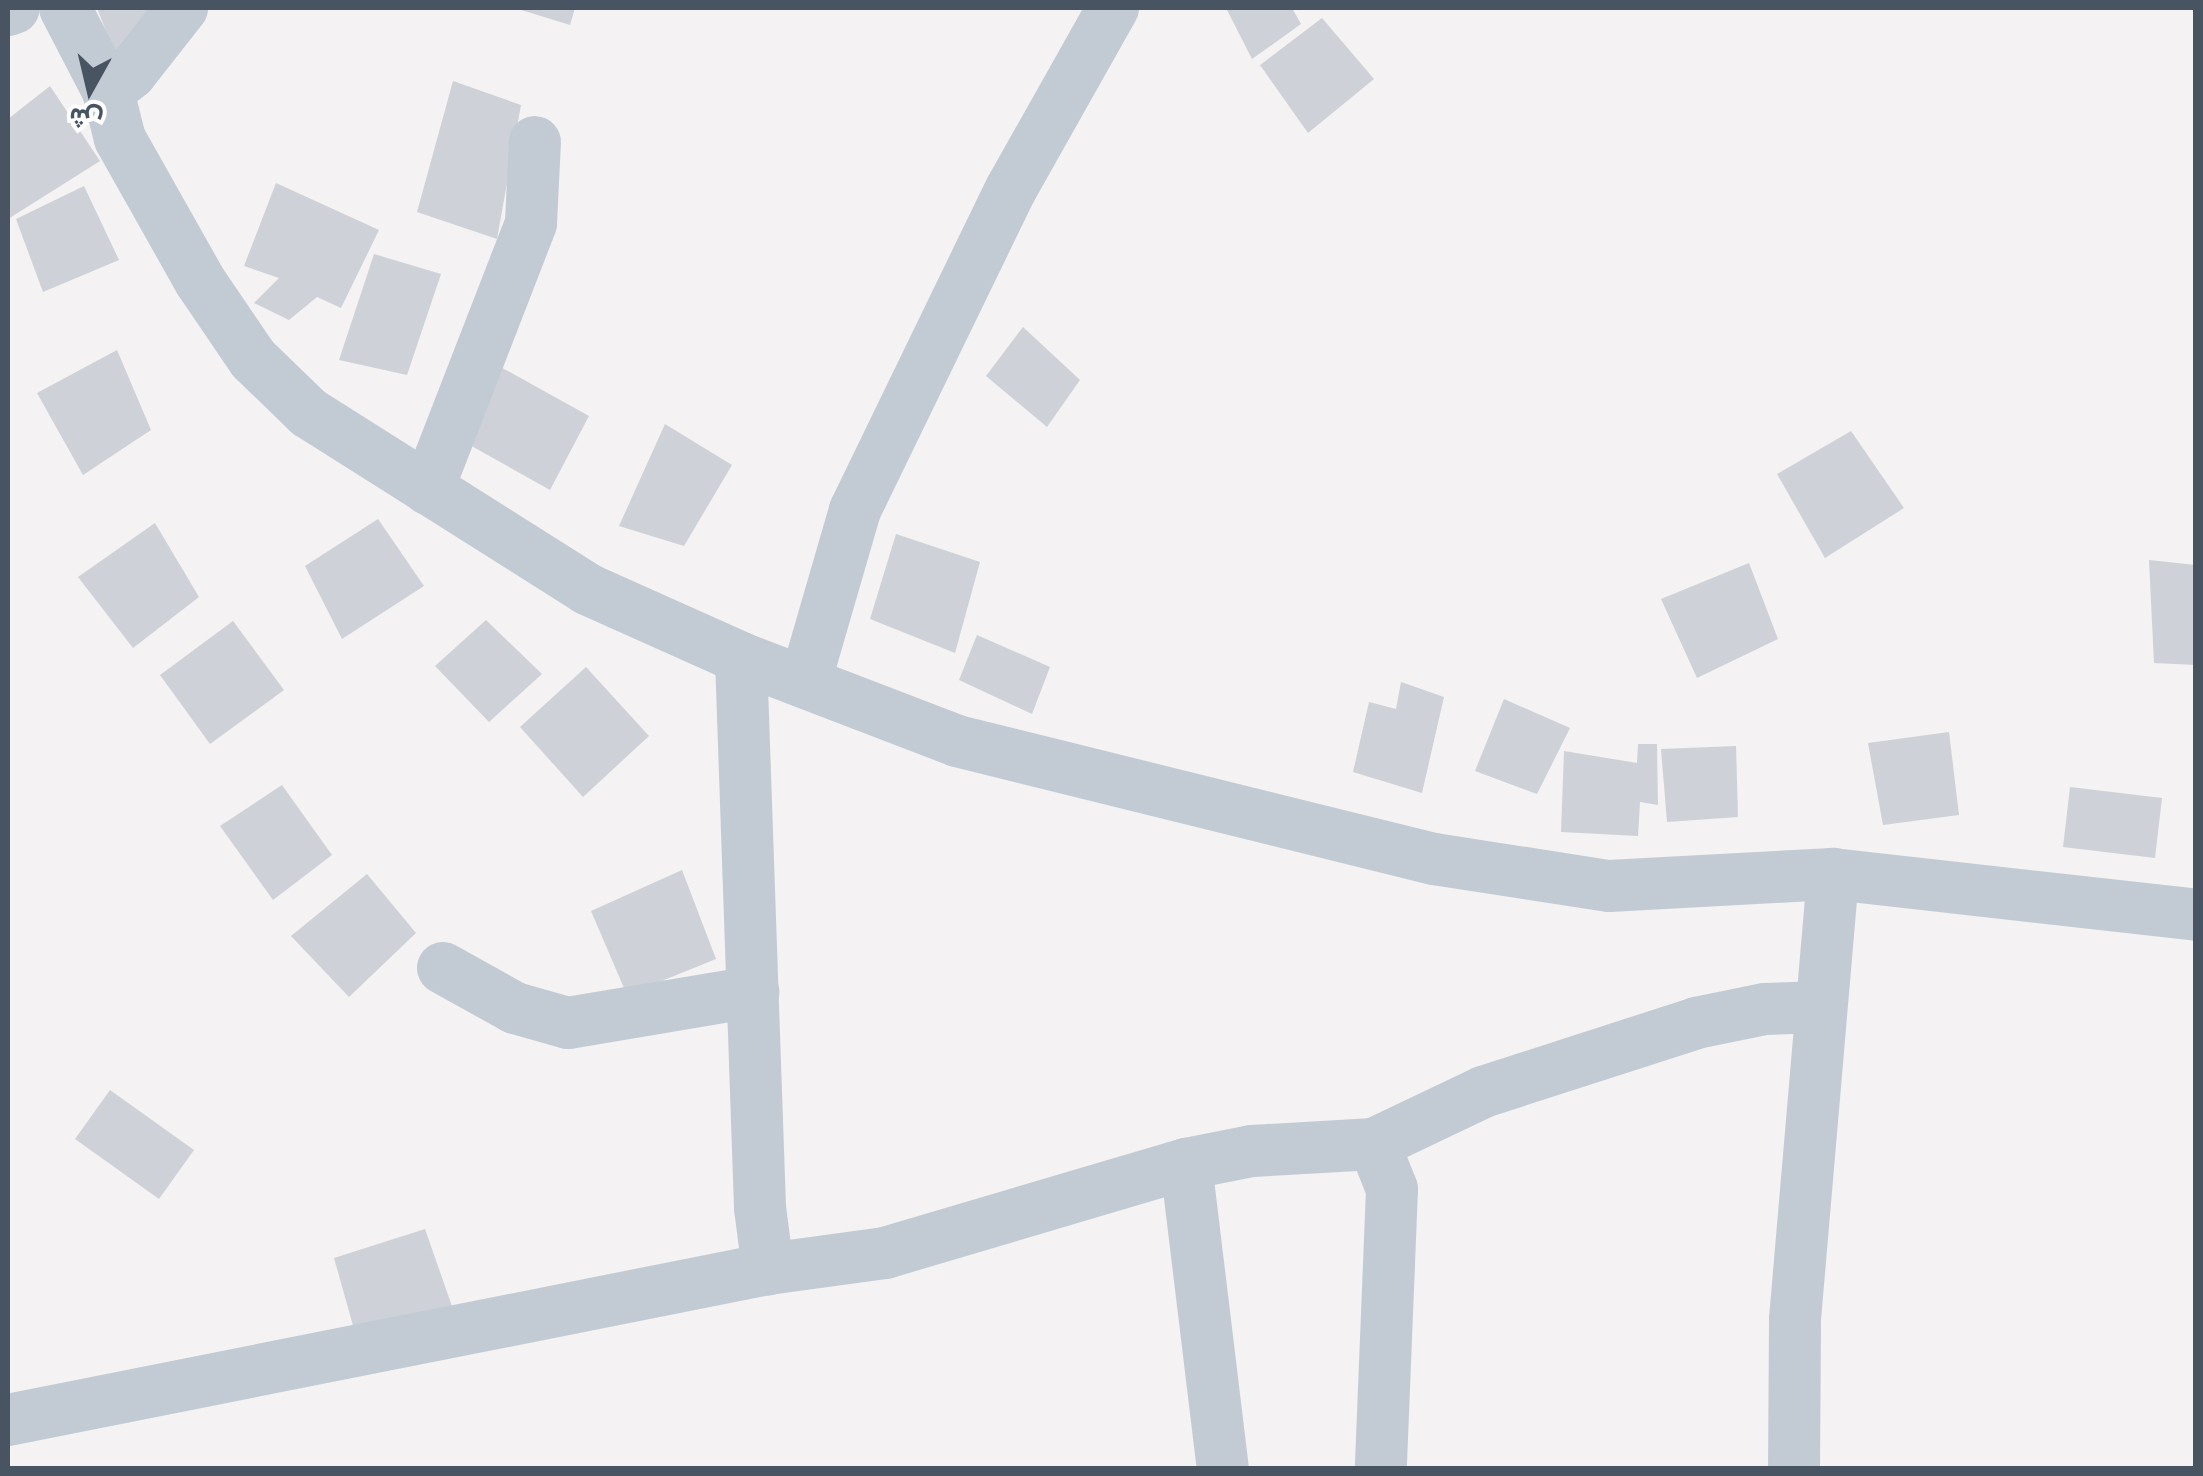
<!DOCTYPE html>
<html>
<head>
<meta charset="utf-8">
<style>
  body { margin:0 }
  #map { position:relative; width:2203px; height:1476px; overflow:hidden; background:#f4f2f2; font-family:Cabin,Vazirmatn,sans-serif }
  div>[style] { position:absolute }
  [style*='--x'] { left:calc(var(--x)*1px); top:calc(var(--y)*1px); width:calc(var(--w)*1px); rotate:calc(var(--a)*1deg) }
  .building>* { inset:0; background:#ced1d7 }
  .minor>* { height:52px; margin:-26px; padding:0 26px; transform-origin:26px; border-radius:26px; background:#c2cbd4 }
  span { translate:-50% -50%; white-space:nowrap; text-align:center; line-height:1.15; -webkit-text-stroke:9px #fff; paint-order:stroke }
  .frame { position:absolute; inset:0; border:10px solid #485461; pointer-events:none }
  .north { position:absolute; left:40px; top:40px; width:100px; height:100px; -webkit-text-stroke:8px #fff; paint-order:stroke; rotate:188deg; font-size:28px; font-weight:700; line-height:40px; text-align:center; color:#485461 }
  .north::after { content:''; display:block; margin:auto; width:35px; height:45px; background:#485461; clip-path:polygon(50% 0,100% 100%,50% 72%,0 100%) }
</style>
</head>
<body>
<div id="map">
  <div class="building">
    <i style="clip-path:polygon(97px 8px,163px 8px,118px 62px)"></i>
    <i style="clip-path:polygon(515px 8px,575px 8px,570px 25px)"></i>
    <i style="clip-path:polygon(1226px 8px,1292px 8px,1301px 24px,1252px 59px)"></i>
    <i style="clip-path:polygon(1322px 18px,1374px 79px,1308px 133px,1260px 65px)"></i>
    <i style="clip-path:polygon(453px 81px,521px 105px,497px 239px,417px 212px)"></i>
    <i style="clip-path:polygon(50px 86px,100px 161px,8px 219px,8px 119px)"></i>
    <i style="clip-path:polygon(276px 183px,379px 230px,341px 308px,317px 297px,289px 320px,254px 303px,279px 278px,244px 266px)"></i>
    <i style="clip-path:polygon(84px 186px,119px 260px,43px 292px,16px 219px)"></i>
    <i style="clip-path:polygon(374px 254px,441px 274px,407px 375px,339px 360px)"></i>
    <i style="clip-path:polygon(1023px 327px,1080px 380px,1047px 427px,986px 376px)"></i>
    <i style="clip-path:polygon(117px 350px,151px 430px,83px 475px,37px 393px)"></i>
    <i style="clip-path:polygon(488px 360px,589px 416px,550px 490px,459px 439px)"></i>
    <i style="clip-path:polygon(665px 424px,732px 465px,684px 546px,619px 526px)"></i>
    <i style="clip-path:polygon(1851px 431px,1904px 508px,1825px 558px,1777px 474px)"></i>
    <i style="clip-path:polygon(378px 519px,424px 586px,342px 639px,305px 566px)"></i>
    <i style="clip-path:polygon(155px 523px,199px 597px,133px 648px,78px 577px)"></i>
    <i style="clip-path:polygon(896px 534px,980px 562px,955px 653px,870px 619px)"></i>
    <i style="clip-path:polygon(2149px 560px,2196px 565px,2196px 665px,2154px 663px)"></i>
    <i style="clip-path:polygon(1749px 563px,1778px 639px,1697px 678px,1661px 599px)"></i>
    <i style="clip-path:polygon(486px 620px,542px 674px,489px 722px,435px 666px)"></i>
    <i style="clip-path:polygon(233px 621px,284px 690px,210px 744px,160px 675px)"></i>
    <i style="clip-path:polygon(977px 635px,1050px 667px,1032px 714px,959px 680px)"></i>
    <i style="clip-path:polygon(586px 667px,649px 736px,583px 797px,520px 727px)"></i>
    <i style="clip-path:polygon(1401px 682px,1444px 697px,1422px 793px,1353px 772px,1369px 702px,1396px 709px)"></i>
    <i style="clip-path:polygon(1504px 699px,1570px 728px,1537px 794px,1475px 771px)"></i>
    <i style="clip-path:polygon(1949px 732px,1959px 815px,1883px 825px,1868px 743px)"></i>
    <i style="clip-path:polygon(1638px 744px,1657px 744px,1658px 805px,1640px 802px,1638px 836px,1561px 832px,1564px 751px,1637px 763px)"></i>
    <i style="clip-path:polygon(1736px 746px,1738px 817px,1667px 822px,1661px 749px)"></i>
    <i style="clip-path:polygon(282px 785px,332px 855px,273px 900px,220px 826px)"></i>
    <i style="clip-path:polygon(2070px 787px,2162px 798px,2155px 858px,2063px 847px)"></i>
    <i style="clip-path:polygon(682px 870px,716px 959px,627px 995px,591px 911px)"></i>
    <i style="clip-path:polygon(367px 874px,416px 933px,349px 997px,291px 936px)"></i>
    <i style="clip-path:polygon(110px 1090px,194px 1150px,159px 1199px,75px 1139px)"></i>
    <i style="clip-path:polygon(425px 1229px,461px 1332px,361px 1354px,334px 1258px)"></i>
  </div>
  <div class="minor">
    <i style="--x:65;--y:8;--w:93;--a:62.6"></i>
    <i style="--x:108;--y:91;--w:49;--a:76"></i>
    <i style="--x:120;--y:139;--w:163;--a:60.6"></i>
    <i style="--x:200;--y:281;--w:94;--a:55.8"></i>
    <i style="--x:253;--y:359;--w:78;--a:44"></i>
    <i style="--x:309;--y:413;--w:329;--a:32.3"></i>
    <i style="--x:587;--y:589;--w:169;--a:24.1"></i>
    <i style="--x:741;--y:658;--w:231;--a:21"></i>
    <i style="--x:957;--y:741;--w:491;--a:13.9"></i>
    <i style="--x:1434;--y:859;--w:177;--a:8.8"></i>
    <i style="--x:1609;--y:886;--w:224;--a:-3.1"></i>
    <i style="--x:1833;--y:874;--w:365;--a:6.4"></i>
    <i style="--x:8;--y:10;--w:6;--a:-18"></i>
    <i style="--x:108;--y:91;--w:29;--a:-38"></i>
    <i style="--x:131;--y:73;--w:83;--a:-51.9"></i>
    <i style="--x:428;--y:489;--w:285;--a:-68.8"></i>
    <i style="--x:531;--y:223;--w:81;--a:-87.2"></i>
    <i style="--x:741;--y:658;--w:550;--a:88.02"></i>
    <i style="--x:760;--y:1208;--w:62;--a:82.5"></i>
    <i style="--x:806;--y:679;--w:176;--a:-73.8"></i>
    <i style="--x:855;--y:510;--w:357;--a:-64.1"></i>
    <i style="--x:1011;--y:189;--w:208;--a:-60.6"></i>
    <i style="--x:443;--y:968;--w:82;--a:29.1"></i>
    <i style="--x:515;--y:1008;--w:55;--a:15.8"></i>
    <i style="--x:568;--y:1023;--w:188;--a:-9.5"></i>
    <i style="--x:1374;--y:1144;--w:121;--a:-25.5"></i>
    <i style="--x:1483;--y:1092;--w:224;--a:-17.9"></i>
    <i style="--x:1696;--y:1023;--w:70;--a:-11.5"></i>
    <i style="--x:1765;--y:1009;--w:56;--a:-2"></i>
    <i style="--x:1186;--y:1164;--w:306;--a:83.1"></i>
    <i style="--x:8;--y:1420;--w:775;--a:-11.24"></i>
    <i style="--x:768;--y:1269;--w:118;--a:-7.8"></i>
    <i style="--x:885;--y:1253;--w:314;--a:-16.5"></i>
    <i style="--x:1186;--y:1164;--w:67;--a:-11.1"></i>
    <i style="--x:1252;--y:1151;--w:122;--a:-3.3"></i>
    <i style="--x:1374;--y:1144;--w:48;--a:68.2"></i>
    <i style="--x:1392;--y:1189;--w:279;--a:92.3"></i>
    <i style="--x:1794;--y:1468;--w:149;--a:-89.6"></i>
    <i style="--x:1795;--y:1319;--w:447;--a:-85.1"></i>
  </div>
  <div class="frame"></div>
  <div class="north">ش</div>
</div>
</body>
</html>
